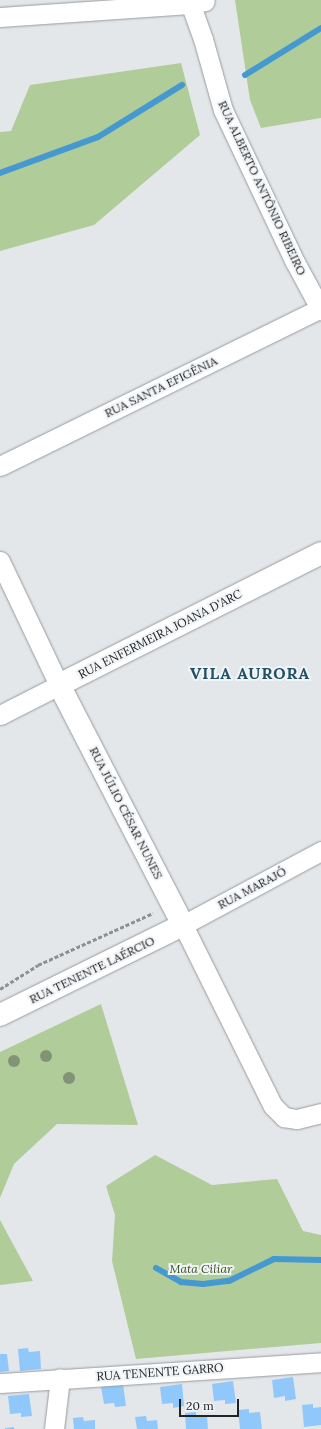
<!DOCTYPE html>
<html>
<head>
<meta charset="utf-8">
<style>
  body { margin:0 }
  #map { position:relative; width:321px; height:1429px; overflow:hidden; background:#e4e7ea; font-family:Lora,serif }
  div>[style] { position:absolute }
  [style*='--x'] { left:calc(var(--x)*1px); top:calc(var(--y)*1px); width:calc(var(--w)*1px); rotate:calc(var(--a)*1deg) }
  .green>* { inset:0; background:#afcc99 }
  .stream>* { height:6px; margin:-3px; padding:0 3px; transform-origin:3px; border-radius:3px; background:#4599d0 }
  .building>* { inset:0; background:#90c8fb }
  .path>* { height:2.5px; margin-top:-1.25px; transform-origin:0; background:repeating-linear-gradient(90deg,#8e9093 0 4px,transparent 0 6px) }
  .roads { filter:drop-shadow(0 0 1px #989b9e) drop-shadow(0 0 1px #989b9e) }
  .street>* { height:19px; margin:-9.5px; padding:0 9.5px; transform-origin:9.5px; border-radius:9.5px; background:#fff }
  .secondary>* { height:22px; margin:-11px; padding:0 11px; transform-origin:11px; border-radius:11px; background:#fff }
  .trees>* { width:12px; height:12px; margin:-6px; border-radius:50%; background:#839376 }
  span { translate:-50% -50%; white-space:nowrap; text-align:center; line-height:1.15; -webkit-text-stroke:4px #f1f4f7; paint-order:stroke }
  .street-label { font-size:12px; color:#212223 }
  .park-label { font-size:12px; color:#334f18; font-style:italic }
  .district-label { font-size:16px; color:#205063; font-weight:700; letter-spacing:1px }
  .scale { position:absolute; left:179px; top:1399px; width:60px; height:18px; box-sizing:border-box; border:2px solid #212223; border-top:0; padding-left:5px; font-size:12px; line-height:14px; white-space:nowrap; color:#212223; -webkit-text-stroke:3px #f1f4f7; paint-order:stroke }
</style>
</head>
<body>
<div id="map">
  <div class="green">
    <i style="clip-path:polygon(235px 0,321px 0,321px 118px,261px 128px,250px 100px)"></i>
    <i style="clip-path:polygon(181px 63px,200px 135px,94px 225px,0 251px,0 132px,11px 131px,30px 85px)"></i>
    <i style="clip-path:polygon(101px 1004px,138px 1125px,57px 1124px,14px 1164px,0 1198px,0 1052px)"></i>
    <i style="clip-path:polygon(155px 1155px,212px 1185px,277px 1179px,303px 1231px,321px 1235px,321px 1343px,136px 1359px,112px 1261px,115px 1215px,106px 1186px)"></i>
    <i style="clip-path:polygon(0 1220px,33px 1281px,0 1285px)"></i>
  </div>
  <div class="stream">
    <i style="--x:245;--y:75;--w:89;--a:-31.7"></i>
    <i style="--x:0;--y:173;--w:104;--a:-20.2"></i>
    <i style="--x:98;--y:137;--w:99;--a:-31.8"></i>
    <i style="--x:156;--y:1268;--w:29;--a:29"></i>
    <i style="--x:181;--y:1282;--w:22;--a:5"></i>
    <i style="--x:203;--y:1284;--w:26;--a:-7"></i>
    <i style="--x:229;--y:1281;--w:50;--a:-26.1"></i>
    <i style="--x:274;--y:1259;--w:47;--a:1.2"></i>
  </div>
  <div class="building">
    <i style="clip-path:polygon(28px 1348px,29px 1352px,40px 1351px,41px 1369px,20px 1371px,18px 1349px)"></i>
    <i style="clip-path:polygon(0 1354px,7px 1354px,9px 1371px,0 1372px)"></i>
    <i style="clip-path:polygon(293px 1377px,296px 1399px,285px 1401px,285px 1396px,274px 1398px,272px 1380px)"></i>
    <i style="clip-path:polygon(233px 1381px,236px 1403px,225px 1404px,225px 1400px,214px 1401px,212px 1384px)"></i>
    <i style="clip-path:polygon(123px 1384px,126px 1406px,115px 1407px,114px 1403px,104px 1404px,101px 1387px)"></i>
    <i style="clip-path:polygon(182px 1384px,184px 1406px,173px 1408px,173px 1403px,162px 1404px,160px 1387px)"></i>
    <i style="clip-path:polygon(29px 1394px,32px 1416px,21px 1417px,21px 1413px,10px 1414px,8px 1396px)"></i>
    <i style="clip-path:polygon(313px 1404px,313px 1408px,321px 1407px,321px 1425px,304px 1427px,302px 1405px)"></i>
    <i style="clip-path:polygon(249px 1409px,249px 1413px,260px 1412px,262px 1429px,240px 1429px,238px 1410px)"></i>
    <i style="clip-path:polygon(196px 1412px,196px 1417px,207px 1416px,208px 1429px,186px 1429px,185px 1413px)"></i>
    <i style="clip-path:polygon(146px 1416px,147px 1421px,157px 1420px,158px 1429px,137px 1429px,135px 1417px)"></i>
    <i style="clip-path:polygon(83px 1417px,84px 1421px,95px 1420px,95px 1429px,74px 1429px,73px 1418px)"></i>
    <i style="clip-path:polygon(14px 1427px,14px 1429px,5px 1429px,5px 1428px)"></i>
  </div>
  <div class="path">
    <i style="--x:0;--y:989;--w:45;--a:-32.3"></i>
    <i style="--x:38;--y:965;--w:126;--a:-24.3"></i>
  </div>
  <div class="roads">
    <div class="street">
      <i style="--x:189;--y:0;--w:41;--a:70.3"></i>
      <i style="--x:203;--y:39;--w:74;--a:74.3"></i>
      <i style="--x:223;--y:110;--w:168;--a:64.7"></i>
      <i style="--x:295;--y:262;--w:55;--a:61.6"></i>
      <i style="--x:0;--y:17;--w:190;--a:-3.9"></i>
      <i style="--x:190;--y:4;--w:15;--a:-11"></i>
      <i style="--x:0;--y:466;--w:358;--a:-26.2"></i>
      <i style="--x:0;--y:561;--w:137;--a:64.6"></i>
      <i style="--x:59;--y:685;--w:66;--a:153"></i>
      <i style="--x:321;--y:851;--w:157;--a:151.8"></i>
      <i style="--x:183;--y:925;--w:202;--a:63.6"></i>
      <i style="--x:273;--y:1106;--w:16;--a:45"></i>
      <i style="--x:284;--y:1117;--w:13;--a:9"></i>
      <i style="--x:297;--y:1119;--w:25;--a:-14"></i>
      <i style="--x:0;--y:1383;--w:322;--a:-3.7"></i>
      <i style="--x:54;--y:1429;--w:51;--a:-83.3"></i>
    </div>
    <div class="secondary">
      <i style="--x:0;--y:1015;--w:204;--a:-26.2"></i>
      <i style="--x:183;--y:925;--w:270;--a:-117.3"></i>
      <i style="--x:59;--y:685;--w:293;--a:-26.7"></i>
    </div>
  </div>
  <div class="trees">
    <i style="left:46px;top:1056px"></i>
    <i style="left:14px;top:1061px"></i>
    <i style="left:69px;top:1078px"></i>
  </div>
  <div class="street-label">
    <span style="left:262px;top:188px;rotate:65deg">RUA ALBERTO ANTÔNIO RIBEIRO</span>
    <span style="left:161px;top:387px;rotate:-26deg">RUA SANTA EFIGÊNIA</span>
    <span style="left:160px;top:634px;rotate:-27deg">RUA ENFERMEIRA JOANA D'ARC</span>
    <span style="left:126px;top:813px;rotate:63deg">RUA JÚLIO CÉSAR NUNES</span>
    <span style="left:252px;top:888px;rotate:-28deg">RUA MARAJÓ</span>
    <span style="left:92px;top:970px;rotate:-26deg">RUA TENENTE LAÉRCIO</span>
    <span style="left:160px;top:1372px;rotate:-4deg">RUA TENENTE GARRO</span>
  </div>
  <div class="park-label">
    <span style="left:201px;top:1269px">Mata Ciliar</span>
  </div>
  <div class="district-label">
    <span style="left:250px;top:673px">VILA AURORA</span>
  </div>
  <div class="scale">20 m</div>
</div>
</body>
</html>
